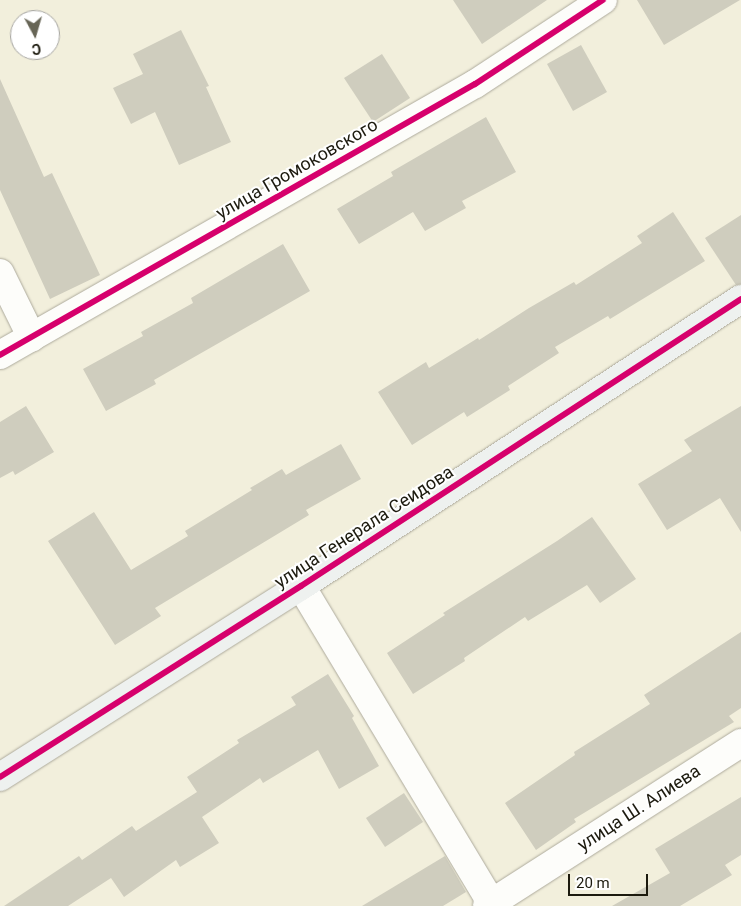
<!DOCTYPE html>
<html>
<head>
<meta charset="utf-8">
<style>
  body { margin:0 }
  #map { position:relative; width:741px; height:906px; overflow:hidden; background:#f2efdc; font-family:Roboto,sans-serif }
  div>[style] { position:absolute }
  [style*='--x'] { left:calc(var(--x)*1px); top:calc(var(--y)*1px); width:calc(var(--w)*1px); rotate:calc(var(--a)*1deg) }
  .building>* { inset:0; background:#cfcdbe }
  .roads { filter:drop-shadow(0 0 1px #adaa9c) drop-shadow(0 0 1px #adaa9c) }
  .street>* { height:28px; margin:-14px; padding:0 14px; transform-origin:14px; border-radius:14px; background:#fdfdfa }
  .secondary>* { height:28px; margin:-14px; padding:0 14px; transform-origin:14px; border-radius:14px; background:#eef1ef }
  .cycleway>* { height:6px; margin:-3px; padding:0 3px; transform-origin:3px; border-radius:3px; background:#d6006c }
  span { translate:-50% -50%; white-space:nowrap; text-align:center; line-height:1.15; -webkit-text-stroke:4px #fff; paint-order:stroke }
  .street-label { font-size:18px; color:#1c1a0e }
  .north { position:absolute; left:10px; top:10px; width:50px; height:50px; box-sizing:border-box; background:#fff; border:1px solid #a4a39f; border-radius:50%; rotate:174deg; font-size:14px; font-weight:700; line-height:20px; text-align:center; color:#1c1a0e }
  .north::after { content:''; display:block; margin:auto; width:18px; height:22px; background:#676556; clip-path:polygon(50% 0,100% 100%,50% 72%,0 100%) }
  .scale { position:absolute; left:568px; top:874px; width:80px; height:22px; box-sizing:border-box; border:2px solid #1c1a0e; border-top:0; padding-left:6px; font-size:15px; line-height:18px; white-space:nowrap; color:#1c1a0e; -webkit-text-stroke:4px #fff; paint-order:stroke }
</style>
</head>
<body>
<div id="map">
  <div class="building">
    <i style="clip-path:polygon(453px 0,547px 0,482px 44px)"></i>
    <i style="clip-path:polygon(637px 0,740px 0,664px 45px)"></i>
    <i style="clip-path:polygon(181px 30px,209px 86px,206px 87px,231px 142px,179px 165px,155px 112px,131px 124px,113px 88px,143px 74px,133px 54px)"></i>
    <i style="clip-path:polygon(581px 45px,607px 92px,573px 111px,547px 64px)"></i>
    <i style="clip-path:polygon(382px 54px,410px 98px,373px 122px,344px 78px)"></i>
    <i style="clip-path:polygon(0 79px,44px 177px,52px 173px,100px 275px,50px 299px,0 190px)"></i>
    <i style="clip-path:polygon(486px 117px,516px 172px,462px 201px,466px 208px,425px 231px,413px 212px,359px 244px,337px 209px,393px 176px,391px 172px)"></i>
    <i style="clip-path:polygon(673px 212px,705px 261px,610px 319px,608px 316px,555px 347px,559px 353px,508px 386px,510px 390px,467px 417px,464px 412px,412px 445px,378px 392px,426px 362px,429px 368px,478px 338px,479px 340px,529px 308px,574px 282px,576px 285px,642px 243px,637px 236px)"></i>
    <i style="clip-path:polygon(741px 215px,741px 284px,736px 285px,705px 238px)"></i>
    <i style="clip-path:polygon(283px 244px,310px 291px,154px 380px,156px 384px,106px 411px,83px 369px,143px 336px,141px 332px,193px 303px,191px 298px)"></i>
    <i style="clip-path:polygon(26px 406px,54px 452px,15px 475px,13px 471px,0 478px,0 422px)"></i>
    <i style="clip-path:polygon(741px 406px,741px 532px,720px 498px,667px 530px,638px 484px,692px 451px,684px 440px)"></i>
    <i style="clip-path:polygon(341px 444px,361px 479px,306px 510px,309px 515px,155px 608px,161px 616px,115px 645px,48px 541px,94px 512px,131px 570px,188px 536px,185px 531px,252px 490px,250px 488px,282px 469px,286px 475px)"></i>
    <i style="clip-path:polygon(592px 517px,636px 579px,600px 603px,587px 585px,528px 621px,525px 617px,464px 658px,465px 661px,413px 694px,387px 653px,445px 615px,443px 613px,557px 541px)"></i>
    <i style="clip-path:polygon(741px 632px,741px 708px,729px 716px,734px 722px,574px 819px,576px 822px,536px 850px,505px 803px,575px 755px,574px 752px,650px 704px,644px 695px)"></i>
    <i style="clip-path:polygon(328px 674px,354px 716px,352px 718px,379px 766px,339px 789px,318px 750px,263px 783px,260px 778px,202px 817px,219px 843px,180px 867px,176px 860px,124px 897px,111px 878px,68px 906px,4px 906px,79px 856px,82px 860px,132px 826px,136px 831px,197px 792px,187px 777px,239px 743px,237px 740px,296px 705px,291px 697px)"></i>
    <i style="clip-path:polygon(404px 793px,423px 822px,385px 847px,366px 818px)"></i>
    <i style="clip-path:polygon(741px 797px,741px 855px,725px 865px,732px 875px,680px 906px,612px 906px,670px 873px,655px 849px)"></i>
    <i style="clip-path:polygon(445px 856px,466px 892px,443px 906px,362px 906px)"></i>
  </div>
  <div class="roads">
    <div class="street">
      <i style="--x:0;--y:273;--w:72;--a:63.8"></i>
      <i style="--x:0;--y:355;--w:547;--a:-29.71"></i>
      <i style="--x:475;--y:84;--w:153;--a:-33.3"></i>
      <i style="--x:301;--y:586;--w:373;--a:59"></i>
      <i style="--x:487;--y:906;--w:302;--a:-32.7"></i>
    </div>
    <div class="secondary">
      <i style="--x:0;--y:777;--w:356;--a:-32.4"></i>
      <i style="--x:301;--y:586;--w:525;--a:-33.12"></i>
    </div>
  </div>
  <div class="cycleway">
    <i style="--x:0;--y:355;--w:547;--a:-29.71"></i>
    <i style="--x:475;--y:84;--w:153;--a:-33.3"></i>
    <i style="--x:0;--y:777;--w:356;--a:-32.4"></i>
    <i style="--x:301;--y:586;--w:525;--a:-33.12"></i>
  </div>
  <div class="street-label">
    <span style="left:297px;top:169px;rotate:-30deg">улица Громоковского</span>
    <span style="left:364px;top:527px;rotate:-33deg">улица Генерала Сеидова</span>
    <span style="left:639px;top:808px;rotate:-33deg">улица Ш. Алиева</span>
  </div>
  <div class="north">С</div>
  <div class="scale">20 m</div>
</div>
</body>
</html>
